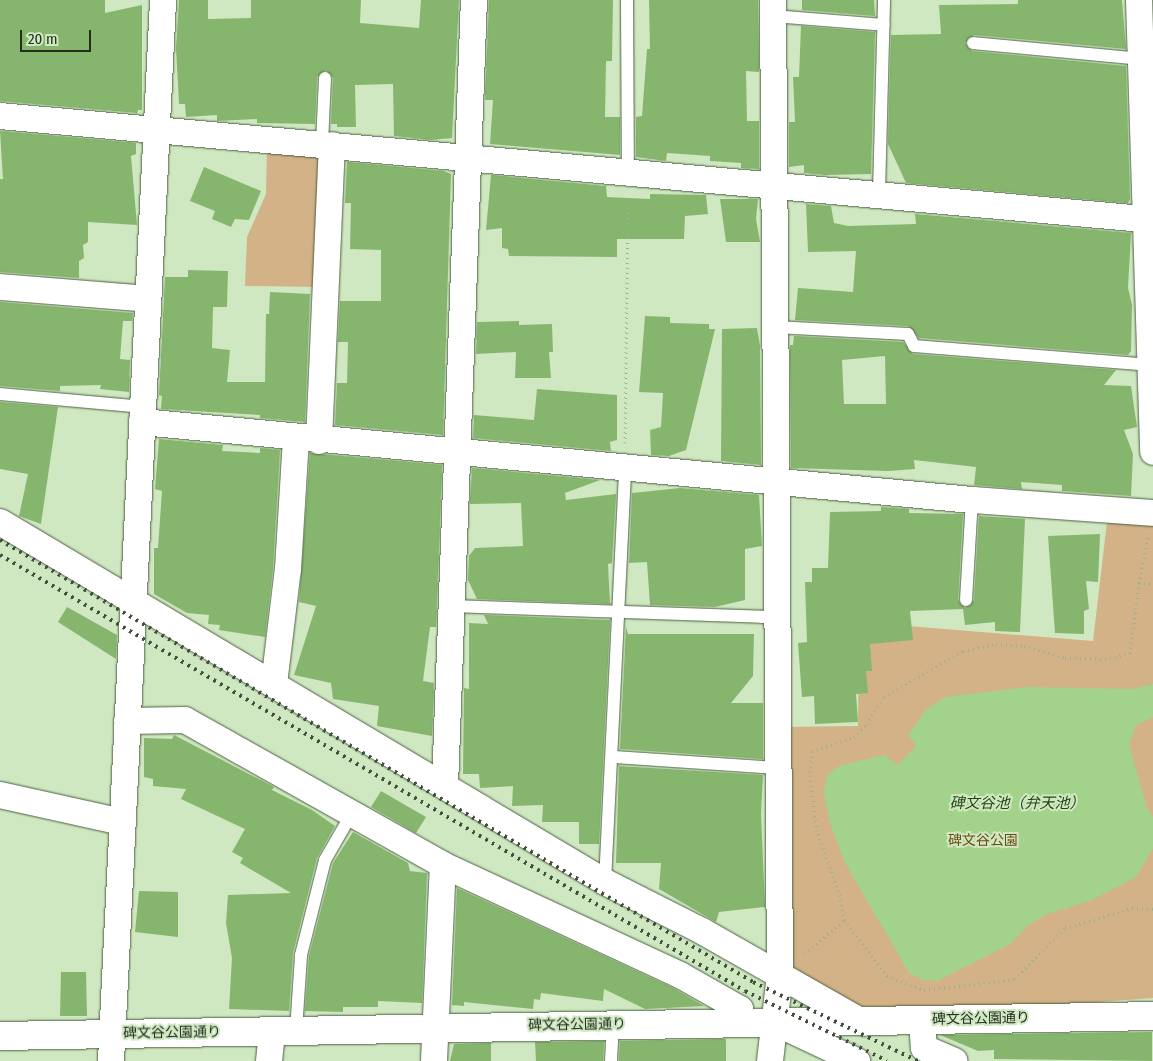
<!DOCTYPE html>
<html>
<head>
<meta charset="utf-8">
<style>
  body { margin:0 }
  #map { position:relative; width:1153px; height:1061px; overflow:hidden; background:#cfe8c2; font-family:"Fira Sans Condensed","Noto Sans JP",sans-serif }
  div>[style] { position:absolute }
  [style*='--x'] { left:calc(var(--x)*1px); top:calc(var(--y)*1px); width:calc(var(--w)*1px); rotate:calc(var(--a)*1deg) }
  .green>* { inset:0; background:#d2b286 }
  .water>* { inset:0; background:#a3d38a }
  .building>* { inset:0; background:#86b66e }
  .path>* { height:3px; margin-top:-1.5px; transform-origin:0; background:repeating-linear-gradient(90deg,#9bb091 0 1px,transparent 0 5px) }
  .roads { filter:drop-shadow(0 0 1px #4b6140) drop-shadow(0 0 1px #4b6140) }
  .service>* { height:12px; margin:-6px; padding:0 6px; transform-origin:6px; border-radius:6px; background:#fff }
  .minor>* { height:26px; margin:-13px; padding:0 13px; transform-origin:13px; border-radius:13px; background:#fff }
  .tertiary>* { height:28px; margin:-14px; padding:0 14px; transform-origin:14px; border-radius:14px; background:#fff }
  .rail>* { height:4px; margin-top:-2px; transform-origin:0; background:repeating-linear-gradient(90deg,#424f3c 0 2.5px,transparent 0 7.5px) }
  span { translate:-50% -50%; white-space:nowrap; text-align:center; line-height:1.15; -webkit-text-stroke:4px #cfe8c2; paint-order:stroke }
  .park-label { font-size:14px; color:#6e4b11 }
  .street-label { font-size:14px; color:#242e1f }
  .water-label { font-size:15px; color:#264512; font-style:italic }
  .scale { position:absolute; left:20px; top:30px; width:71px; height:22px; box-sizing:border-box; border:2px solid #242e1f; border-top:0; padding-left:6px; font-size:15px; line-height:18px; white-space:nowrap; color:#242e1f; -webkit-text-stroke:4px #cfe8c2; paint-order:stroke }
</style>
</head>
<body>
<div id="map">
  <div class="green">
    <i style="clip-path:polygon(267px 145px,325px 150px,323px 287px,245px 286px,247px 237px,266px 194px)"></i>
    <i style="clip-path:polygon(1107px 522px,1153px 526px,1153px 998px,873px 1019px,791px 966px,783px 727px,858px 726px,859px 622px,1093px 641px)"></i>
  </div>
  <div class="water">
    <i style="clip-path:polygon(1153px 684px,1153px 717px,1136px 725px,1129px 745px,1147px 808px,1153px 817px,1153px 848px,1136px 877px,1092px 900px,1047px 914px,1027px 926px,1010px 944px,937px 981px,924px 980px,909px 973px,844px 861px,830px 823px,824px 793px,827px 775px,839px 766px,884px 755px,898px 765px,916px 746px,908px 735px,926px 710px,945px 697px,1025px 687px,1132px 689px)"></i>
  </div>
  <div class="building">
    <i style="clip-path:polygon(0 0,105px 0,105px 13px,142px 5px,142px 110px,138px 110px,137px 113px,0 101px)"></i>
    <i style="clip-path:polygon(179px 0,208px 0,208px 19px,251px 18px,251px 0,361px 0,360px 23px,419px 28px,421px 0,459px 0,452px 138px,431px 140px,394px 136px,393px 84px,355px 85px,356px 127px,337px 127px,337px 124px,331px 124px,333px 78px,326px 70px,317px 77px,315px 124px,257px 123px,257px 119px,217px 121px,217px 115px,186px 117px,185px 104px,179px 104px,176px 48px)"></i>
    <i style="clip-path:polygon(489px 0,613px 0,612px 61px,606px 61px,605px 117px,620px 117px,620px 155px,490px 144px,493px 100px,485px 100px)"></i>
    <i style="clip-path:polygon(649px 0,758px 0,759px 72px,746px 71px,747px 121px,759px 121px,759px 169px,741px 168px,741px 163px,710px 161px,710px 156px,667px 153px,666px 161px,636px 157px,636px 117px,642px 116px,647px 49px,650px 49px)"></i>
    <i style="clip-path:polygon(802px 0,874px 0,875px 16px,802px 10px)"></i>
    <i style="clip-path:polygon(1018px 0,1122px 0,1126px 49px,974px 35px,965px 43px,972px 51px,1126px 66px,1130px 199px,1128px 203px,906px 183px,888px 144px,891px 35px,941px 34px,939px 5px,1018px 4px)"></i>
    <i style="clip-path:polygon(801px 26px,875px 32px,871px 174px,824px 175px,804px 173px,804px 165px,789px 167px,789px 122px,795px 122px,793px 77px,799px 77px)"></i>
    <i style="clip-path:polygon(0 131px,136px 143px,136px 154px,131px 156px,137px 225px,88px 222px,88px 242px,83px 245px,84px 258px,79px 261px,79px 278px,0 272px,0 179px,3px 179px)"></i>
    <i style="clip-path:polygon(347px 162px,444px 171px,451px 174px,443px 435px,335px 425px,337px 383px,347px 383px,348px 342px,338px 342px,340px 301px,381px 301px,381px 250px,350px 249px,351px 203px,345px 203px)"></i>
    <i style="clip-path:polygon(204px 167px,261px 191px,249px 220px,235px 219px,231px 227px,212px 219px,215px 211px,190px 201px)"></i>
    <i style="clip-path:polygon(491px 175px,606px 186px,607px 197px,650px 199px,650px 194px,706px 195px,708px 214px,685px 216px,684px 239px,617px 239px,617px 257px,509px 256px,508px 249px,502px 248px,502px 228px,486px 230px)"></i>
    <i style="clip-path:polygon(720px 199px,758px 199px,756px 219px,760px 242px,726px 242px)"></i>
    <i style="clip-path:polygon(806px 204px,831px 206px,834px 223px,848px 226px,916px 224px,915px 214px,1131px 233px,1128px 288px,1132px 305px,1131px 351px,1128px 355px,919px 338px,908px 326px,795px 320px,798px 288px,853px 292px,856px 251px,808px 252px)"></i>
    <i style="clip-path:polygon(188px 270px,228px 271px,227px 307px,213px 307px,212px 348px,230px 350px,227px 382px,265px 382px,266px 314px,269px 314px,270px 292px,310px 294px,305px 422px,260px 418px,260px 415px,161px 409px,162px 396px,159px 395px,165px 277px,188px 277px)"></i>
    <i style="clip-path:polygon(0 302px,133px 313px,132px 321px,123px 321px,120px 359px,130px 360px,129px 392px,100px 389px,101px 385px,60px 386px,60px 391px,0 386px)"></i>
    <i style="clip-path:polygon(645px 316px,670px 317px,670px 323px,709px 324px,709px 329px,715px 329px,686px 450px,669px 456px,651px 455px,650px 430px,661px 427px,663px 393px,639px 392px)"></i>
    <i style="clip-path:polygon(519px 321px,519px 325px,552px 324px,553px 352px,549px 352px,551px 378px,515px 378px,516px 352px,476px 354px,477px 322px)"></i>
    <i style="clip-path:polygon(757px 328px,760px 346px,761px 465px,721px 461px,722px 329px)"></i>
    <i style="clip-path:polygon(evenodd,794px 336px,903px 342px,913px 354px,1116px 370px,1104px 385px,1131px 386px,1137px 427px,1124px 430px,1133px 454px,1131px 496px,1062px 491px,1062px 485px,1021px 482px,1022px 489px,974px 485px,976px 467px,914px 460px,915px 469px,888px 471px,791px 468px,790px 345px,793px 345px,794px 336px,885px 356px,886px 404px,844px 404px,842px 360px,885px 356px)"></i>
    <i style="clip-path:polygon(537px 389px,617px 395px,617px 440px,610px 442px,611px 451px,473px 438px,474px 415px,534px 420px)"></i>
    <i style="clip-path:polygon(0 402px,58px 407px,41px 524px,19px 516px,28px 474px,0 469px)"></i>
    <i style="clip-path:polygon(159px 439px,223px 445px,222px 451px,260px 453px,260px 448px,280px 450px,273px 568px,265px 637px,219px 630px,220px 625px,208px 624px,209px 615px,187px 613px,154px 594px,154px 548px,158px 548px,162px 491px,155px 489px)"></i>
    <i style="clip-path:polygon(310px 453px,442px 465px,436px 627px,430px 627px,423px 681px,434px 683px,432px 736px,377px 726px,379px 706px,333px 699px,331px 683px,294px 675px,316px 606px,299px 602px)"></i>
    <i style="clip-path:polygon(472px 468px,600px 480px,565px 493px,566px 500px,616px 494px,612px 563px,608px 564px,610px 604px,477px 599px,468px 580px,469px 556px,475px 548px,523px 546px,521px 503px,470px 504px)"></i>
    <i style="clip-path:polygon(680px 488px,759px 495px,762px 546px,745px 549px,745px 600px,715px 607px,650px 605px,647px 562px,629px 563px,632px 493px)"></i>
    <i style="clip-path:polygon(881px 507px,909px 509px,909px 513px,963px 514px,958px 600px,965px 608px,974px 600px,979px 516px,1025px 519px,1020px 632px,995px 631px,995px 622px,965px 625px,963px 609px,910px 611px,913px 640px,870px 644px,872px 671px,866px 671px,868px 693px,856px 694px,858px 722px,815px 724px,814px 696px,802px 697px,798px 643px,807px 642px,805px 582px,812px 582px,812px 568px,828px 568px,830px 512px,881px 511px)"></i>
    <i style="clip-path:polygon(1100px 534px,1098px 582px,1086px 581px,1089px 609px,1084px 611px,1084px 634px,1055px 633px,1048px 536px)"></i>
    <i style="clip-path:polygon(67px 607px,117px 635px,116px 659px,58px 622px)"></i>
    <i style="clip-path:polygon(484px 615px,610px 620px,599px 844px,579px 844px,579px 822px,542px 822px,543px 805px,512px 806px,513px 786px,480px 788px,479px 774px,463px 774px,464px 688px,469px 689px,469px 623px,488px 624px)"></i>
    <i style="clip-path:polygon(626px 627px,628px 634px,754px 634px,753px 676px,731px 703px,763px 703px,763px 759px,620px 749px)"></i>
    <i style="clip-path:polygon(174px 735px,274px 787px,272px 790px,312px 810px,335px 826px,317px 858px,293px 953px,289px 1011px,229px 1009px,232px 958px,226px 923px,228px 895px,291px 893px,240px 863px,243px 858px,232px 852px,245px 829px,181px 799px,186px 789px,153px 786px,153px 779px,144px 777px,144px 738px,172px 739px)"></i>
    <i style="clip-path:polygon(619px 766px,763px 775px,761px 814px,765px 907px,719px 912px,716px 922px,659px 889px,661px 863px,616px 863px)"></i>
    <i style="clip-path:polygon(381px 791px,426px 817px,416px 833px,371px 807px)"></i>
    <i style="clip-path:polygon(353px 832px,408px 863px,410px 871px,427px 873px,422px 1003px,378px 1001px,378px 1007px,343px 1007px,343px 1012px,305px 1011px,309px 956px,333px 863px)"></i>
    <i style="clip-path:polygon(457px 888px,673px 988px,704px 1006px,645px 1009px,604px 989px,603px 1001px,541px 993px,540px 1000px,534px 999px,533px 1009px,464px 1002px,464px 1006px,452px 1005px)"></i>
    <i style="clip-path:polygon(139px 891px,178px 892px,178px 937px,135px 932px)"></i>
    <i style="clip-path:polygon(61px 972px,86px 972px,87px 1016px,60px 1016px)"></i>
    <i style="clip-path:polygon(1152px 1032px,1152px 1061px,994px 1059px,994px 1050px,978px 1051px,940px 1035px)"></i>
    <i style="clip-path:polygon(726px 1039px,726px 1061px,619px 1061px,620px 1041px)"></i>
    <i style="clip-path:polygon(604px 1041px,603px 1061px,536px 1061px,535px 1042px)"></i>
    <i style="clip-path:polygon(491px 1043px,491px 1061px,450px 1061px,454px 1044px)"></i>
  </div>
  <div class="path">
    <i style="--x:625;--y:443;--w:246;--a:-89.3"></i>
    <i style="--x:1139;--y:583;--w:47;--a:-78.9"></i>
    <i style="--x:844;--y:920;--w:71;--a:52.5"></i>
    <i style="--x:887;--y:976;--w:40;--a:21"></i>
    <i style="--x:924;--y:990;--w:92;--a:-6.9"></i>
    <i style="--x:1015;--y:979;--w:71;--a:-45.6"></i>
    <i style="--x:1065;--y:928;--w:70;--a:-16.6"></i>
    <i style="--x:1132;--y:908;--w:21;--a:3"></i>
    <i style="--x:805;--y:954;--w:52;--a:-41.1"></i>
    <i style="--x:844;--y:920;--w:24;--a:-99"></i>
    <i style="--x:840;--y:896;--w:69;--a:-109.5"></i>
    <i style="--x:817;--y:831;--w:54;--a:-97.4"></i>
    <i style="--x:810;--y:777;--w:26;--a:-86"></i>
    <i style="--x:812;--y:751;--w:44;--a:-18.4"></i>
    <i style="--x:854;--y:737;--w:18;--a:-45"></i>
    <i style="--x:867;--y:724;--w:32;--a:-58"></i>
    <i style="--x:884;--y:697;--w:91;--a:-30.2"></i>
    <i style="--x:963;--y:651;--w:34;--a:-12"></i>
    <i style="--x:996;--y:644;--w:28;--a:4"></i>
    <i style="--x:1024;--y:646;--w:43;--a:16.3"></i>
    <i style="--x:1065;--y:658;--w:40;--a:1.4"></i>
    <i style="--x:1105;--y:659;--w:26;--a:-13"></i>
    <i style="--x:1130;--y:653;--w:71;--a:-82.7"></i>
    <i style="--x:1139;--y:583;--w:14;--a:4"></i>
  </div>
  <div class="roads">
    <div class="service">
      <i style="--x:627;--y:0;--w:171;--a:89.7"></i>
      <i style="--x:773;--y:16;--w:111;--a:4.6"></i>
      <i style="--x:973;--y:43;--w:169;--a:5.4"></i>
      <i style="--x:322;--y:144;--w:66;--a:-87.4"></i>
      <i style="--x:879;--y:193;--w:193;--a:-88.5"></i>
      <i style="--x:775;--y:327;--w:133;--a:3"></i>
      <i style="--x:908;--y:334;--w:13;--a:63"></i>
      <i style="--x:914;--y:346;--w:238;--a:4.6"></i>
      <i style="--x:0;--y:394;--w:144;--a:5.2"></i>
      <i style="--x:966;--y:600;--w:100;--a:-86.6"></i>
      <i style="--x:451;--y:606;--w:311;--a:2"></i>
      <i style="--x:762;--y:617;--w:17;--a:-7"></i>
      <i style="--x:613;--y:757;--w:166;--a:3.8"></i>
      <i style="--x:605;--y:882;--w:413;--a:-87.2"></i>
      <i style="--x:296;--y:1031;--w:76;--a:-86.2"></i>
      <i style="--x:301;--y:955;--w:98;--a:-75.8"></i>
      <i style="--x:325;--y:860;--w:52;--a:-60"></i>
      <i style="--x:611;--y:1061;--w:37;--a:-87"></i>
    </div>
    <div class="minor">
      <i style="--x:1139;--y:0;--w:452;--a:88.2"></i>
      <i style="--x:0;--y:116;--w:1158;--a:5.15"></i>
      <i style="--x:0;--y:287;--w:148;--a:4.6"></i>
      <i style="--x:142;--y:422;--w:834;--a:5.37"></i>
      <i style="--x:972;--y:500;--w:181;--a:4.1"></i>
      <i style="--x:319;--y:441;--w:296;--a:-87.5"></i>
      <i style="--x:0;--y:522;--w:704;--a:30.75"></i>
      <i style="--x:605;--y:882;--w:109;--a:26.8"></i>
      <i style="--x:702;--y:931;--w:186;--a:29.6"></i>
      <i style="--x:274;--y:684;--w:116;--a:-83.1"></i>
      <i style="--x:288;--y:569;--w:130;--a:-86.5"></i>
      <i style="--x:127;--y:721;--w:58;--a:-1"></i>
      <i style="--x:185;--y:720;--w:296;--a:29.3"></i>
      <i style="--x:443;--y:865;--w:261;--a:24.9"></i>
      <i style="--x:680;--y:975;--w:69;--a:29.5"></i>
      <i style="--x:740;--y:1009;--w:13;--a:94"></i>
      <i style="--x:445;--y:786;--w:787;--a:-87.89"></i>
      <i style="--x:0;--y:795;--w:125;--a:12.5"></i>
      <i style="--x:922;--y:1021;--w:27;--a:86"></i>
      <i style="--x:924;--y:1048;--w:33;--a:23"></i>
      <i style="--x:774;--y:1022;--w:92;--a:25.2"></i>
      <i style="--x:111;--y:1061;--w:1062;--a:-87.19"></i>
      <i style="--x:269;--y:1061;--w:30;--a:-84"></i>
      <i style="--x:434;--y:1061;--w:196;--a:-87.4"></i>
      <i style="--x:770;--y:1061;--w:87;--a:-83.4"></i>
      <i style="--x:780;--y:975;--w:975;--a:-90.41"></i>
    </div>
    <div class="tertiary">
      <i style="--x:0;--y:1036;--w:1153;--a:-0.99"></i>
    </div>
  </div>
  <div class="rail">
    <i style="--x:0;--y:540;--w:873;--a:30.41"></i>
    <i style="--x:753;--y:982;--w:183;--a:25.6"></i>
    <i style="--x:0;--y:555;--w:863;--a:30.34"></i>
    <i style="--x:745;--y:991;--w:158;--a:26.2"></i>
  </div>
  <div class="park-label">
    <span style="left:983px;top:841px">碑文谷公園</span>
  </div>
  <div class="street-label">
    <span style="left:981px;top:1019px;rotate:-1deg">碑文谷公園通り</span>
    <span style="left:577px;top:1025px;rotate:-1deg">碑文谷公園通り</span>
    <span style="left:172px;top:1033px;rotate:-1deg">碑文谷公園通り</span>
  </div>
  <div class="water-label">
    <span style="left:1017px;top:804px">碑文谷池（弁天池）</span>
  </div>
  <div class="scale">20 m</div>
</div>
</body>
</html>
